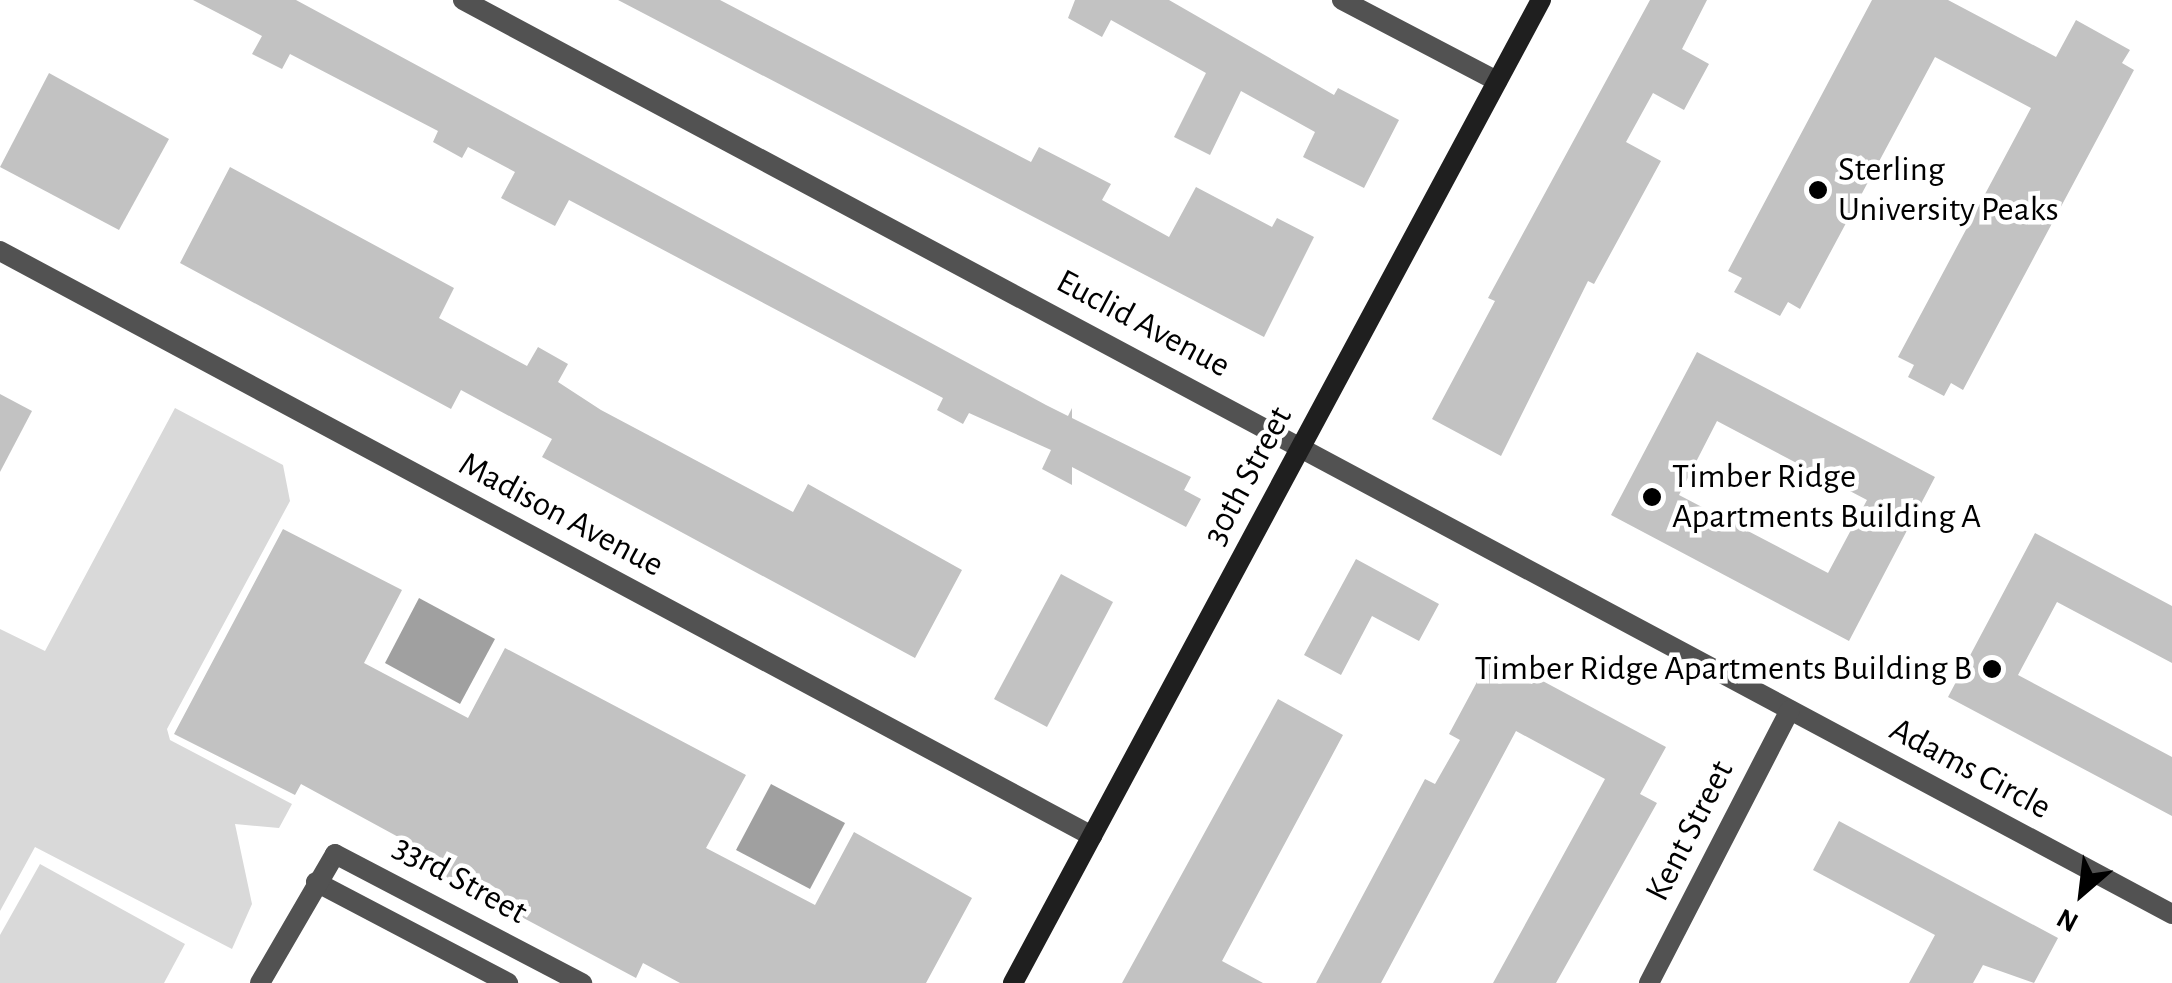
<!DOCTYPE html>
<html>
<head>
<meta charset="utf-8">
<style>
  body { margin:0 }
  #map { position:relative; width:2172px; height:983px; overflow:hidden; background:#fff; font-family:"Alegreya Sans",sans-serif }
  div>[style] { position:absolute }
  [style*='--x'] { left:calc(var(--x)*1px); top:calc(var(--y)*1px); width:calc(var(--w)*1px); rotate:calc(var(--a)*1deg) }
  .green>* { inset:0; background:#d9d9d9 }
  .water>* { inset:0; background:#a0a0a0 }
  .building>* { inset:0; background:#c2c2c2 }
  .minor>* { height:20px; margin:-10px; padding:0 10px; transform-origin:10px; border-radius:10px; background:#525252 }
  .secondary>* { height:20px; margin:-10px; padding:0 10px; transform-origin:10px; border-radius:10px; background:#1f1f1f }
  .dots>* { width:28px; height:28px; translate:-50% -50%; box-sizing:border-box; border:5px solid #fff; border-radius:50% }
  span { translate:-50% -50%; white-space:nowrap; text-align:center; line-height:1.15; -webkit-text-stroke:9px #fff; paint-order:stroke }
  .poi-label { font-size:35px; color:#000 }
  .left { translate:0 -50%; text-align:left }
  .right { translate:-100% -50%; text-align:right }
  .street-label { font-size:35px; color:#000 }
  .north { position:absolute; left:2032px; top:843px; width:100px; height:100px; -webkit-text-stroke:8px #fff; paint-order:stroke; rotate:208deg; font-size:28px; font-weight:700; line-height:40px; text-align:center; color:#000 }
  .north::after { content:''; display:block; margin:auto; width:35px; height:45px; background:#000; clip-path:polygon(50% 0,100% 100%,50% 72%,0 100%) }
</style>
</head>
<body>
<div id="map">
  <div class="green">
    <i style="clip-path:polygon(175px 408px,283px 465px,290px 501px,167px 729px,170px 740px,292px 804px,279px 828px,235px 824px,252px 904px,232px 949px,35px 847px,0 911px,0 629px,45px 651px)"></i>
    <i style="clip-path:polygon(40px 864px,185px 944px,164px 983px,0 983px,0 935px)"></i>
  </div>
  <div class="water">
    <i style="clip-path:polygon(419px 598px,495px 639px,460px 704px,385px 663px)"></i>
    <i style="clip-path:polygon(771px 784px,845px 823px,810px 889px,736px 850px)"></i>
  </div>
  <div class="building">
    <i style="clip-path:polygon(193px 0,296px 0,1046px 405px,1068px 416px,1072px 408px,1072px 418px,1191px 477px,1184px 490px,1201px 499px,1186px 527px,1072px 467px,1072px 485px,1042px 469px,1051px 450px,969px 413px,963px 424px,937px 410px,943px 398px,569px 200px,555px 226px,501px 198px,515px 172px,468px 147px,462px 158px,433px 142px,438px 131px,290px 54px,282px 69px,252px 54px,262px 36px)"></i>
    <i style="clip-path:polygon(618px 0,720px 0,1031px 162px,1039px 147px,1111px 184px,1102px 200px,1169px 237px,1196px 187px,1272px 227px,1277px 218px,1314px 237px,1264px 337px)"></i>
    <i style="clip-path:polygon(1075px 0,1169px 0,1334px 95px,1338px 88px,1399px 120px,1364px 188px,1303px 157px,1315px 132px,1241px 91px,1210px 155px,1174px 137px,1206px 73px,1111px 20px,1102px 37px,1068px 18px)"></i>
    <i style="clip-path:polygon(1650px 0,1707px 0,1682px 49px,1709px 64px,1684px 110px,1653px 93px,1626px 142px,1661px 161px,1594px 284px,1588px 281px,1501px 456px,1432px 419px,1495px 301px,1488px 298px)"></i>
    <i style="clip-path:polygon(1872px 0,1948px 0,2056px 57px,2076px 20px,2130px 50px,2122px 63px,2134px 70px,1963px 390px,1951px 383px,1944px 396px,1908px 377px,1914px 365px,1898px 357px,2031px 108px,1935px 57px,1800px 309px,1788px 302px,1780px 316px,1734px 292px,1742px 278px,1728px 271px)"></i>
    <i style="clip-path:polygon(49px 73px,169px 139px,119px 230px,0 167px)"></i>
    <i style="clip-path:polygon(230px 167px,454px 288px,439px 318px,527px 366px,538px 347px,568px 364px,558px 382px,601px 410px,793px 512px,808px 484px,962px 570px,915px 658px,542px 457px,552px 439px,461px 390px,451px 409px,180px 263px)"></i>
    <i style="clip-path:polygon(evenodd,1697px 352px,1935px 477px,1849px 641px,1611px 515px,1697px 352px,1717px 421px,1867px 500px,1828px 573px,1679px 495px,1717px 421px)"></i>
    <i style="clip-path:polygon(0 394px,32px 411px,0 472px)"></i>
    <i style="clip-path:polygon(283px 529px,402px 590px,364px 663px,468px 718px,505px 648px,746px 775px,706px 848px,815px 905px,854px 832px,972px 898px,926px 983px,680px 983px,643px 963px,636px 978px,396px 850px,402px 839px,301px 784px,295px 795px,174px 734px)"></i>
    <i style="clip-path:polygon(2035px 533px,2172px 606px,2172px 663px,2057px 602px,2018px 675px,2172px 757px,2172px 816px,1948px 697px)"></i>
    <i style="clip-path:polygon(1356px 559px,1439px 604px,1419px 641px,1372px 616px,1341px 675px,1304px 655px)"></i>
    <i style="clip-path:polygon(1061px 574px,1113px 602px,1047px 727px,994px 699px)"></i>
    <i style="clip-path:polygon(1492px 654px,1666px 747px,1640px 794px,1657px 803px,1556px 983px,1493px 983px,1605px 779px,1516px 731px,1381px 983px,1316px 983px,1425px 779px,1435px 784px,1460px 740px,1449px 734px)"></i>
    <i style="clip-path:polygon(1278px 699px,1343px 735px,1222px 961px,1263px 983px,1122px 983px)"></i>
    <i style="clip-path:polygon(1839px 821px,2058px 938px,2034px 983px,1983px 965px,1973px 983px,1909px 983px,1935px 935px,1813px 870px)"></i>
  </div>
  <div class="minor">
    <i style="--x:463;--y:0;--w:1938;--a:28.14"></i>
    <i style="--x:1342;--y:0;--w:175;--a:27.6"></i>
    <i style="--x:0;--y:251;--w:1239;--a:28.18"></i>
    <i style="--x:316;--y:882;--w:217;--a:27.7"></i>
    <i style="--x:260;--y:983;--w:149;--a:-59.8"></i>
    <i style="--x:335;--y:854;--w:279;--a:27.6"></i>
    <i style="--x:1649;--y:983;--w:307;--a:-62.7"></i>
  </div>
  <div class="secondary">
    <i style="--x:1013;--y:983;--w:1116;--a:-61.76"></i>
  </div>
  <div class="dots">
    <i style="left:1818px;top:190px;background:#000"></i>
    <i style="left:1652px;top:497px;background:#000"></i>
    <i style="left:1992px;top:669px;background:#000"></i>
  </div>
  <div class="poi-label">
    <span class="left" style="left:1838px;top:190px">Sterling<br>University Peaks</span>
    <span class="left" style="left:1672px;top:497px">Timber Ridge<br>Apartments Building A</span>
    <span class="right" style="left:1972px;top:669px">Timber Ridge Apartments Building B</span>
  </div>
  <div class="street-label">
    <span style="left:1143px;top:324px;rotate:28deg">Euclid Avenue</span>
    <span style="left:1248px;top:476px;rotate:-62deg">30th Street</span>
    <span style="left:561px;top:515px;rotate:28deg">Madison Avenue</span>
    <span style="left:1970px;top:769px;rotate:28deg">Adams Circle</span>
    <span style="left:1690px;top:831px;rotate:-63deg">Kent Street</span>
    <span style="left:460px;top:880px;rotate:29deg">33rd Street</span>
  </div>
  <div class="north">N</div>
</div>
</body>
</html>
